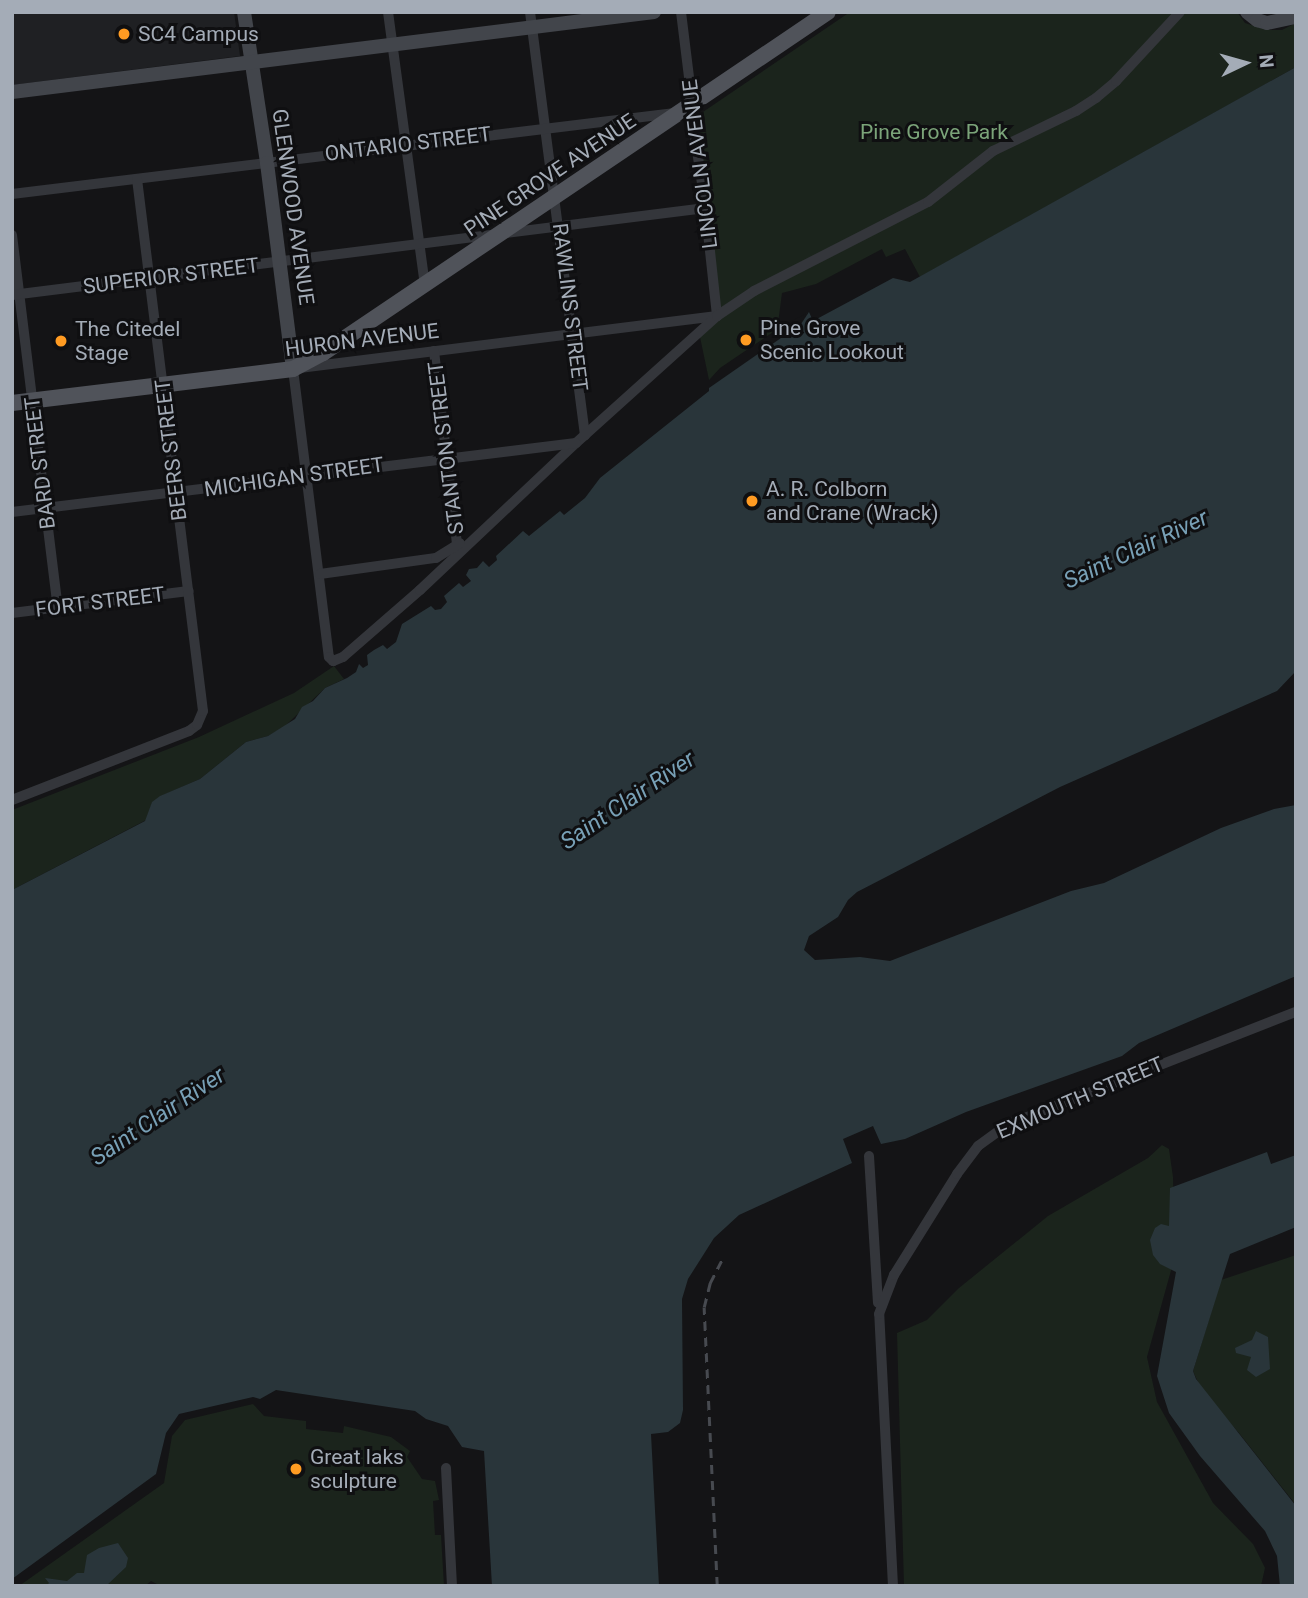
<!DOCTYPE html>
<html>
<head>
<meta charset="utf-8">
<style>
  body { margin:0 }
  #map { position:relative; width:1308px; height:1598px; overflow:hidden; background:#141416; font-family:Roboto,sans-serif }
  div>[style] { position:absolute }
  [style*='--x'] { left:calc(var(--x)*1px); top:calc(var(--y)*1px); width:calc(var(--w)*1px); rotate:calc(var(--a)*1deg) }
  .built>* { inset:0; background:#1f2023 }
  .green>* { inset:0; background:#1b241c }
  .water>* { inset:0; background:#29353a }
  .pier>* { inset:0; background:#141416 }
  .street>* { height:10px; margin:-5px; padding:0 5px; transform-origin:5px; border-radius:5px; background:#34363b }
  .secondary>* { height:14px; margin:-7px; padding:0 7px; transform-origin:7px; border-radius:7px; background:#42454b }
  .primary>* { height:16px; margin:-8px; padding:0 8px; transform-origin:8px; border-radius:8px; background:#50535a }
  .rail>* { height:2.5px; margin-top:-1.25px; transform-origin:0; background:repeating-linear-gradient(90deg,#474a50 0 9px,transparent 0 16px) }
  .dots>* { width:19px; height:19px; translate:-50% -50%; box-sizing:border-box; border:4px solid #0f0f11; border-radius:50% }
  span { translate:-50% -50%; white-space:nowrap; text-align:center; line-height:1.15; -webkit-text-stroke:6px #0f0f11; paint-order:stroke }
  .poi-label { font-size:21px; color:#a4acb7 }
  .left { translate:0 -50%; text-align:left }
  .park-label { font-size:21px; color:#7ba479 }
  .street-label { font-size:21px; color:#a4acb7 }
  .water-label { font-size:23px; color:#78a0b6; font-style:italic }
  .frame { position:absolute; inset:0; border:14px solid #a4acb7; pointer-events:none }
  .north { position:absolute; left:1210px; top:28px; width:70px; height:70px; -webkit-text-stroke:5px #0f0f11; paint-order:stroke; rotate:85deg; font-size:19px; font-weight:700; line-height:28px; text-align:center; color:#a4acb7 }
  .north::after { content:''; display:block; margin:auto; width:24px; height:32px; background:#a4acb7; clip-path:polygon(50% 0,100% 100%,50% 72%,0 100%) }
</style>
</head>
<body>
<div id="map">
  <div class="built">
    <i style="clip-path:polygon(12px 12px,234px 12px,240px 56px,12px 85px)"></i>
  </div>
  <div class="green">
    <i style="clip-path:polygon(850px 12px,1237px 12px,1245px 23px,1266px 30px,1282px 30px,1296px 23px,1296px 67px,920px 277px,905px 249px,886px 257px,882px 249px,816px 284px,782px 293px,777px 331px,709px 380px,700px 337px,720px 319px,697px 116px)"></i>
    <i style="clip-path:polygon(334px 666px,344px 679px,325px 688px,284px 727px,268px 736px,246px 742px,200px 779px,161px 796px,152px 803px,146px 820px,12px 890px,12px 810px,199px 737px,294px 693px)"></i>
    <i style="clip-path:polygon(1162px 1145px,1169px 1149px,1173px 1177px,1175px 1256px,1147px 1357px,1157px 1402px,1213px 1503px,1253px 1544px,1265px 1568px,1261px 1586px,904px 1586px,897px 1333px,927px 1320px,959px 1288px,1048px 1216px,1148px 1158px)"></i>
    <i style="clip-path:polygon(1296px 1255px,1296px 1505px,1239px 1433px,1202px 1391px,1193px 1371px,1221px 1280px)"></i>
    <i style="clip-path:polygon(253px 1404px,264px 1416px,306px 1421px,306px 1429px,343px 1433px,344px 1426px,391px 1437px,410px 1451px,407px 1457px,422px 1479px,435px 1481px,439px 1500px,433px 1501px,435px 1535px,441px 1535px,444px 1586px,161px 1586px,151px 1581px,145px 1586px,19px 1586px,164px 1483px,172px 1436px,185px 1420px)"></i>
  </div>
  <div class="water">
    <i style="clip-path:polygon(1296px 67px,1296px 671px,1277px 691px,1060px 787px,857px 892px,848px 900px,838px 917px,809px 936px,804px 950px,815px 960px,860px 957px,890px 961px,1071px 891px,1104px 883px,1221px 828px,1274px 809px,1296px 805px,1296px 976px,1139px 1043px,1122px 1056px,966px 1112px,905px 1139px,881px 1144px,873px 1126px,843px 1139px,852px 1163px,739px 1215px,714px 1238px,688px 1279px,682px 1299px,683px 1410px,680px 1423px,668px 1432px,651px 1434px,659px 1586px,492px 1586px,484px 1451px,462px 1447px,448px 1426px,426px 1419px,415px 1411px,276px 1390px,260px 1399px,253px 1397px,179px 1414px,166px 1433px,156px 1474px,12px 1579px,12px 890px,145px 821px,152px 802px,160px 796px,200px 779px,246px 742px,268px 736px,295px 719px,302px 707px,313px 701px,325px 688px,347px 678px,356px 672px,359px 664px,363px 668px,368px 665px,367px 655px,374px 650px,383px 645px,387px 649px,396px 642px,402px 624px,431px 606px,435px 610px,441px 609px,447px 602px,444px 596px,459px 583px,463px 587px,471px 581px,466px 575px,469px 569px,477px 568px,483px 561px,489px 567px,497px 560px,496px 556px,523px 531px,529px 536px,560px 511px,564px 515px,585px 498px,600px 478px,709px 391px,709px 380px,721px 370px,809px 312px,813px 321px,893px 278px,910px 282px)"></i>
    <i style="clip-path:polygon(1267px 1152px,1271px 1164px,1296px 1155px,1296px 1227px,1230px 1254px,1193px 1371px,1196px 1379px,1296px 1506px,1296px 1586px,1280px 1586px,1277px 1556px,1265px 1531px,1200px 1456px,1169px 1413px,1157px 1376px,1176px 1272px,1160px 1264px,1153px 1255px,1150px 1240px,1155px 1228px,1161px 1224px,1169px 1226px,1170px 1188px)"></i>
    <i style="clip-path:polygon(1256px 1331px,1268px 1337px,1270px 1369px,1256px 1377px,1247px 1370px,1251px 1357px,1236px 1353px,1235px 1348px,1252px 1340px)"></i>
    <i style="clip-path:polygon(118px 1543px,128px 1558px,126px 1567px,106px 1586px,46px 1586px,49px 1583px,45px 1578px,67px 1581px,77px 1573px,84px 1573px,87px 1555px,99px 1548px)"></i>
  </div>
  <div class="pier">
    <i style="clip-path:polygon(809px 312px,801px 324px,709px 388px,709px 380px,720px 368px,782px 326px)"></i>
  </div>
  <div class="street">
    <i style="--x:388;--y:12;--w:275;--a:82.3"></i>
    <i style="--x:530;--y:12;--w:427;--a:82.6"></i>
    <i style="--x:681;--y:12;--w:74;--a:83"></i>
    <i style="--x:690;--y:85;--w:20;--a:90"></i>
    <i style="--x:690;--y:105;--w:92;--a:81.3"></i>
    <i style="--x:704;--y:196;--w:121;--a:83.8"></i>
    <i style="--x:12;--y:194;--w:668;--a:-6.97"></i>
    <i style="--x:12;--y:235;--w:376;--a:83"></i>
    <i style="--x:12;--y:295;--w:699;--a:-7.15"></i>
    <i style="--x:717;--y:316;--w:427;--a:172.9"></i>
    <i style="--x:293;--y:369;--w:290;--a:82.9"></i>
    <i style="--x:329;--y:657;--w:6;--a:45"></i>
    <i style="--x:333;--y:661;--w:11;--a:-22"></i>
    <i style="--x:343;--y:657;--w:102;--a:-41"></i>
    <i style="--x:420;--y:590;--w:214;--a:-43.3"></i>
    <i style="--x:576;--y:443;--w:190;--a:-42"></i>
    <i style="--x:717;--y:316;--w:45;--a:-34"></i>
    <i style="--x:754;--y:291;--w:195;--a:-27.1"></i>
    <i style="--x:928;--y:202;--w:83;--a:-38.1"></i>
    <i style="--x:993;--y:151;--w:92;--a:-25.7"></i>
    <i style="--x:1076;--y:111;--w:24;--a:-33"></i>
    <i style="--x:1096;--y:98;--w:26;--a:-40"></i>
    <i style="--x:1116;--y:81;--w:94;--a:-47.2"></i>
    <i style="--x:434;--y:351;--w:195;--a:83.2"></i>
    <i style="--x:12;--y:512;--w:568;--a:-6.97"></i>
    <i style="--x:320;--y:574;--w:117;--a:-7.9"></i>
    <i style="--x:436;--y:558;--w:28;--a:-32"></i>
    <i style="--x:12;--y:613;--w:178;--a:-7.1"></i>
    <i style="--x:12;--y:800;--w:190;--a:-21.3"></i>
    <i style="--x:189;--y:731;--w:10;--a:-37"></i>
    <i style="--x:197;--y:725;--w:15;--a:-67"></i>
    <i style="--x:203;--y:711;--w:536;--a:-97.07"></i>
    <i style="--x:869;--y:1156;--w:147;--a:86.5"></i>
    <i style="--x:446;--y:1468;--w:118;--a:87.1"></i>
    <i style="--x:893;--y:1586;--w:272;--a:-92.9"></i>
    <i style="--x:879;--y:1314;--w:42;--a:-69"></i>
    <i style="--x:894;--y:1275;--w:119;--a:-58"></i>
    <i style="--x:957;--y:1174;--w:35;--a:-53"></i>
    <i style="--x:978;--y:1146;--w:36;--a:-36"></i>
    <i style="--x:1007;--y:1125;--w:310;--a:-21.4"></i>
  </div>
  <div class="secondary">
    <i style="--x:244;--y:12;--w:153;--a:81.3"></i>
    <i style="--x:267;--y:163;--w:208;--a:82.8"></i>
    <i style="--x:1247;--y:12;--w:13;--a:39"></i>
    <i style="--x:1257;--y:20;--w:10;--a:17"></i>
    <i style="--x:1267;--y:23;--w:30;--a:-12"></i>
    <i style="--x:12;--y:92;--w:647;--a:-7.1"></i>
  </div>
  <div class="primary">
    <i style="--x:12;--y:403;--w:283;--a:-6.9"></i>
    <i style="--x:293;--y:369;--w:34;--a:-28"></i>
    <i style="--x:323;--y:353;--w:609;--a:-34.03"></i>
  </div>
  <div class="rail">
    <i style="--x:717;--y:1586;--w:279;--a:-92.7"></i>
    <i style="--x:704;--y:1307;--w:25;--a:-76"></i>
    <i style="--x:710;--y:1283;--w:27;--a:-63"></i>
  </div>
  <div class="dots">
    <i style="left:124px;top:34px;background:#ff9b22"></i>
    <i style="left:746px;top:340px;background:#ff9b22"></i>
    <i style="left:61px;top:341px;background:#ff9b22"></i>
    <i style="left:752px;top:501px;background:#ff9b22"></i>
    <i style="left:296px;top:1469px;background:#ff9b22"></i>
  </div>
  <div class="poi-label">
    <span class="left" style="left:138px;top:34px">SC4 Campus</span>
    <span class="left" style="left:760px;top:340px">Pine Grove<br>Scenic Lookout</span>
    <span class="left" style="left:75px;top:341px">The Citedel<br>Stage</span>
    <span class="left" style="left:766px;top:501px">A. R. Colborn<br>and Crane (Wrack)</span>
    <span class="left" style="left:310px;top:1469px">Great laks<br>sculpture</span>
  </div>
  <div class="park-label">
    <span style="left:934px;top:132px">Pine Grove Park</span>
  </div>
  <div class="street-label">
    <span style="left:408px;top:144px;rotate:-7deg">ONTARIO STREET</span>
    <span style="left:700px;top:164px;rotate:-97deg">LINCOLN AVENUE</span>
    <span style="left:550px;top:175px;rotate:-34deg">PINE GROVE AVENUE</span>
    <span style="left:293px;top:207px;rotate:82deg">GLENWOOD AVENUE</span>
    <span style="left:171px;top:276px;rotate:-7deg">SUPERIOR STREET</span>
    <span style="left:570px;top:307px;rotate:83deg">RAWLINS STREET</span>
    <span style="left:362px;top:340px;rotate:-7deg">HURON AVENUE</span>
    <span style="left:446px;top:448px;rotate:-97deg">STANTON STREET</span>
    <span style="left:171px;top:450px;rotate:-97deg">BEERS STREET</span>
    <span style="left:40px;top:463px;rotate:-97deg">BARD STREET</span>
    <span style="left:294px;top:477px;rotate:-8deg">MICHIGAN STREET</span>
    <span style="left:100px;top:602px;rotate:-7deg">FORT STREET</span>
    <span style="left:1080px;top:1098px;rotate:-23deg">EXMOUTH STREET</span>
  </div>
  <div class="water-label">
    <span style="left:1136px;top:550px;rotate:-25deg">Saint Clair River</span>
    <span style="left:628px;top:801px;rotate:-34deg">Saint Clair River</span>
    <span style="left:158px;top:1117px;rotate:-34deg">Saint Clair River</span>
  </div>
  <div class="frame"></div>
  <div class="north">N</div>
</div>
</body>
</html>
